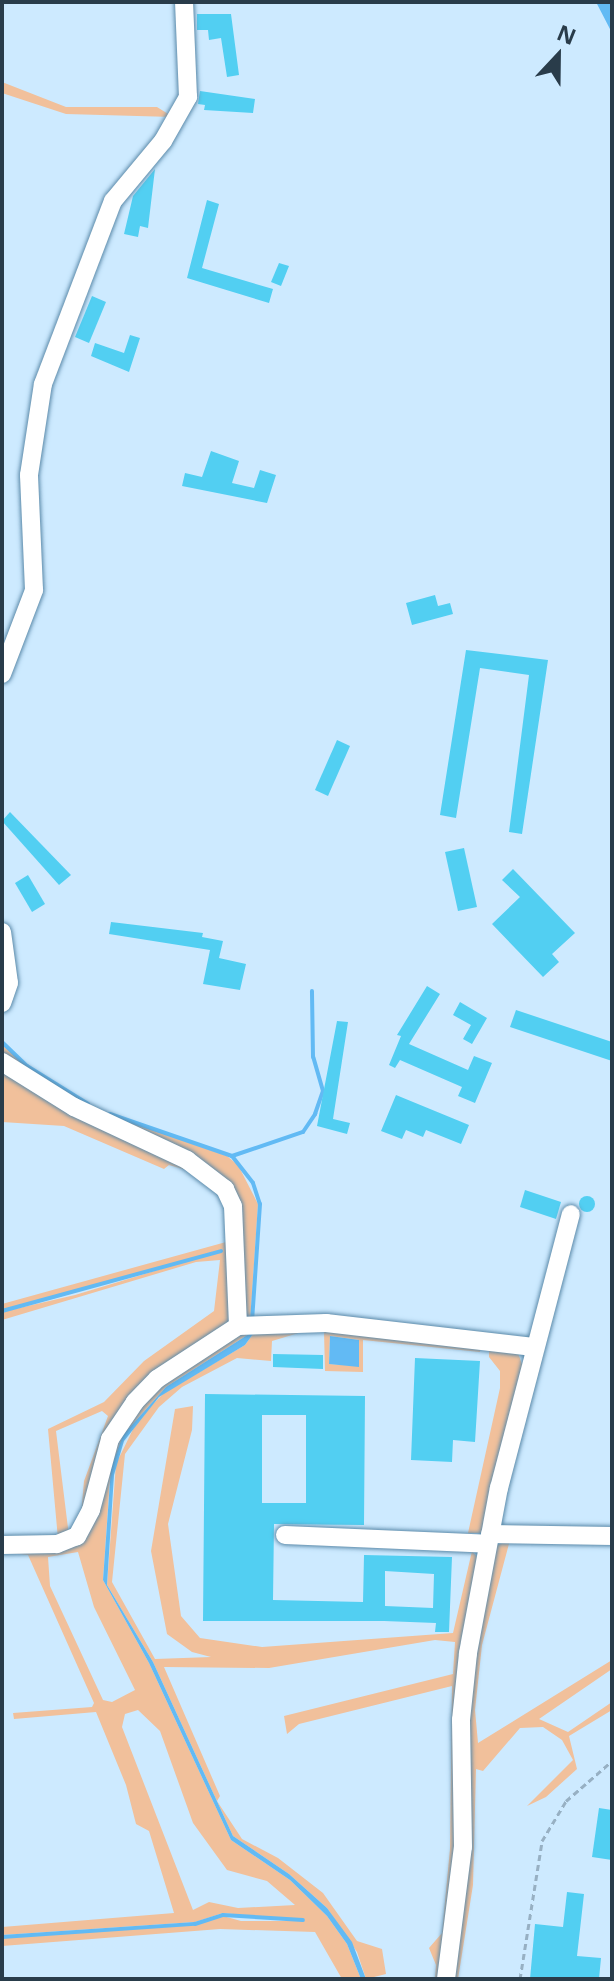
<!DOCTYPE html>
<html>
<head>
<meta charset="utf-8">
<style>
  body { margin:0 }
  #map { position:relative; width:614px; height:1981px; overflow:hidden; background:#cdeaff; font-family:"Open Sans",sans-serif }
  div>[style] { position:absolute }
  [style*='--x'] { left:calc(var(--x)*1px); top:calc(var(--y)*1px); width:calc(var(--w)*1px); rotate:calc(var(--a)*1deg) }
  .green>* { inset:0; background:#f1c09b }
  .water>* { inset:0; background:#62baf4 }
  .stream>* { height:4px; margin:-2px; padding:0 2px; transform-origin:2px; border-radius:2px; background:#62baf4 }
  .building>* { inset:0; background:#52cff2 }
  .round { border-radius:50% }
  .path>* { height:3px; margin-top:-1.5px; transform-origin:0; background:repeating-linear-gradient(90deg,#97b0c3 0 6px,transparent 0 10px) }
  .roads { filter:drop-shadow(0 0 2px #5b8aaa) drop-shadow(0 0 2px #5b8aaa) }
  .minor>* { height:18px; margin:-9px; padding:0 9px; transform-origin:9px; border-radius:9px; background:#fff }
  span { translate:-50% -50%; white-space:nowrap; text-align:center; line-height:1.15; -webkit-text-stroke:6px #cdeaff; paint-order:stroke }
  .frame { position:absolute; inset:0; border:4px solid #293c4a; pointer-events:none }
  .north { position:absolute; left:518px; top:16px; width:80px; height:80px; -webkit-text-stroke:6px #cdeaff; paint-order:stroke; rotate:22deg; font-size:22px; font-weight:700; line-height:32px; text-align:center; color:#293c4a }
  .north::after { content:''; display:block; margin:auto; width:28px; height:36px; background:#293c4a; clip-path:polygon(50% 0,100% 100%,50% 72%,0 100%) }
</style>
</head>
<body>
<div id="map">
  <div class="green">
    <i style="clip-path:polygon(2px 82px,66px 107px,157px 107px,173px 117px,66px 114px,2px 93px)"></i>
    <i style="clip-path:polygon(2px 1044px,27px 1067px,98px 1111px,227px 1156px,238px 1165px,258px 1204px,250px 1324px,244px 1321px,227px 1187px,108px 1120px,2px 1055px)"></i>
    <i style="clip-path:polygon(2px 1064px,73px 1108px,208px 1174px,226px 1196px,233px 1219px,229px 1325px,216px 1340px,153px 1379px,132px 1400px,102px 1450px,80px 1526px,84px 1481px,108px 1416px,102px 1411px,56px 1431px,69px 1536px,58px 1539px,48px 1429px,104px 1402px,144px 1361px,214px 1311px,220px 1260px,196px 1262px,2px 1320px,2px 1312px,75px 1295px,221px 1251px,52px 1299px,2px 1310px,2px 1304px,226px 1242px,227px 1214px,217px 1190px,193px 1172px,169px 1165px,164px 1169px,64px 1126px,2px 1122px)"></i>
    <i style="clip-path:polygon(evenodd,308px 1328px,481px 1343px,480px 1352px,363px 1340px,363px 1372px,325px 1371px,324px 1332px,302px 1332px,272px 1341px,271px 1361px,237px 1358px,182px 1387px,159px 1407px,125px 1454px,112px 1582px,155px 1659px,211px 1657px,192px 1652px,167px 1634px,151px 1551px,175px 1409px,193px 1406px,192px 1430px,168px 1524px,181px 1616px,200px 1638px,262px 1647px,453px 1633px,472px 1551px,478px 1558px,458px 1847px,441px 1979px,435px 1979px,436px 1965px,429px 1948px,442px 1933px,450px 1849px,452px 1686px,299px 1724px,287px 1734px,284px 1716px,453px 1674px,455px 1642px,435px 1640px,269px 1668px,164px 1667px,220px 1796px,217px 1801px,242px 1839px,278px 1858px,323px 1893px,357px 1941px,382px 1949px,386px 1974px,366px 1979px,357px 1952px,327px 1908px,289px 1874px,233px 1836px,153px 1662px,107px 1585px,116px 1464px,138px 1419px,164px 1393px,245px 1345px,253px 1334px,308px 1328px,330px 1336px,359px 1340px,359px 1366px,329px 1364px,330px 1336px)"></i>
    <i style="clip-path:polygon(evenodd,249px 1334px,166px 1387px,123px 1435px,110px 1479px,103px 1580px,149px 1663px,231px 1840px,290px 1880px,327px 1916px,347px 1944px,361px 1979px,342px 1979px,315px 1932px,220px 1929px,2px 1946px,2px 1938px,195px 1925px,223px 1916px,241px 1921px,303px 1921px,223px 1913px,195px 1922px,2px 1935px,2px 1927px,174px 1913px,149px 1831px,136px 1824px,126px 1785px,96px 1712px,14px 1719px,13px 1713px,92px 1707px,94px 1703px,28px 1555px,2px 1552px,72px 1543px,137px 1404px,233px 1335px,249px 1334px,78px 1552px,94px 1607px,135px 1690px,112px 1702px,103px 1700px,50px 1586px,48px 1557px,78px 1552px,249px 1334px,138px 1710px,160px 1731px,193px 1823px,227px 1870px,267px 1881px,295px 1905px,238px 1908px,209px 1902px,193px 1910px,122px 1727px,125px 1714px,138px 1710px)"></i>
    <i style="clip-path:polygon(489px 1344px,518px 1353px,523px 1367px,485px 1533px,468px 1533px,500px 1388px,500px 1371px,489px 1357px)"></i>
    <i style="clip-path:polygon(510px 1540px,482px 1645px,475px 1710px,478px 1743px,612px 1660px,612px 1669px,539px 1719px,568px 1732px,612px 1702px,612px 1710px,569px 1736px,577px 1769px,546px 1797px,527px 1806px,573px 1760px,562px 1740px,543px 1727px,520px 1728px,483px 1771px,476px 1769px,473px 1885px,458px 1979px,451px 1979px,469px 1692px,497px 1545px)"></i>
  </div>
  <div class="water">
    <i style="clip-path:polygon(596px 2px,611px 2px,612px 33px,611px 31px)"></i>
    <i style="clip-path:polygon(249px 1334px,253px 1334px,245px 1345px,159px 1397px,124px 1441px,114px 1475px,107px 1585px,153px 1662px,233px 1836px,289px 1874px,327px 1908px,352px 1942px,366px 1979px,361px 1979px,347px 1944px,327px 1916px,290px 1880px,231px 1840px,149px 1663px,103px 1580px,111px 1468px,123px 1435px,166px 1387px)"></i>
    <i style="clip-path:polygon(330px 1336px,359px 1340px,359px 1367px,329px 1364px)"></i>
  </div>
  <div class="stream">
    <i style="--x:2;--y:1042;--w:35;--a:44"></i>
    <i style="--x:27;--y:1066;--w:72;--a:31.9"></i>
    <i style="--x:110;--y:1114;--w:129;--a:19"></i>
    <i style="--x:232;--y:1156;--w:34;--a:52"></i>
    <i style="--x:253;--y:1183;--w:22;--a:72"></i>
    <i style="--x:260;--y:1204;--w:117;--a:93.9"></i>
    <i style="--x:232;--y:1156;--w:75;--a:-18.7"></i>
    <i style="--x:303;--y:1132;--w:22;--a:-56"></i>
    <i style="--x:315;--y:1114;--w:24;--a:-71"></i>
    <i style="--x:323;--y:1091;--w:35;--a:-106"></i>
    <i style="--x:313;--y:1057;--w:66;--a:-90.9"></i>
    <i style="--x:2;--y:1311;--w:227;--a:-15.3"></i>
    <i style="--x:2;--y:1937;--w:193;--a:-3.9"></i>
    <i style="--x:195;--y:1924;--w:29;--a:-18"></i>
    <i style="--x:223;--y:1915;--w:80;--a:3.6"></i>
  </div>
  <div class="building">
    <i style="clip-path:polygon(197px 14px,231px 14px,239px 75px,227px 77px,221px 38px,209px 40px,208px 30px,197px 30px)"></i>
    <i style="clip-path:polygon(200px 91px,255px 99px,253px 113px,204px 110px,205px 105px,198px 104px)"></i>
    <i style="clip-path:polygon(155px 169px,148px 228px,140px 226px,138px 237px,124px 234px,133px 196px)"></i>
    <i style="clip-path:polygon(207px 200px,219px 204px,202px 268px,273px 289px,269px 303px,187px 278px)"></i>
    <i style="clip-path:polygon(279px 263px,289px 266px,281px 286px,271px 282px)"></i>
    <i style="clip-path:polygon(92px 296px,106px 302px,89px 343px,75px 337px)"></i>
    <i style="clip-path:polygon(130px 335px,140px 338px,129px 372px,91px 356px,95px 343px,124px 353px)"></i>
    <i style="clip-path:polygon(211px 451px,239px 461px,232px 483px,254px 488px,260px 470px,276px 475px,267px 503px,182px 486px,185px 473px,202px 477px)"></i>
    <i style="clip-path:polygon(435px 595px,438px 606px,450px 603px,453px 614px,412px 625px,406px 603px)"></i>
    <i style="clip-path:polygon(466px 650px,548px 660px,522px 834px,509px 832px,529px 675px,480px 668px,456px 818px,440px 815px)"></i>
    <i style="clip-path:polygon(337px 740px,350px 746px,328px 796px,315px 790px)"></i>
    <i style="clip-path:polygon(10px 812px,71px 875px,59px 885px,2px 821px)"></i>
    <i style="clip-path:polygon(464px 848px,477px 907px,458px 911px,445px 852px)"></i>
    <i style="clip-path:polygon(513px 869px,575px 933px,552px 954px,559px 962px,543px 977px,492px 924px,520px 897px,502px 880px)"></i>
    <i style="clip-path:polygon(28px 875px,45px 904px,32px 912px,15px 883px)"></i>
    <i style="clip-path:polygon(111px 922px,203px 933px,202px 937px,223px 941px,219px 958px,246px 964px,240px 990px,203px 984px,210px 950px,109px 934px)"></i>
    <i style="clip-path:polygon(427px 986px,440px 994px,409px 1044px,468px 1070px,474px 1056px,492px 1063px,475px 1103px,458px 1096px,462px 1087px,400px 1060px,395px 1068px,389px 1065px,401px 1036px,397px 1035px)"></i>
    <i style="clip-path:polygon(460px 1002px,487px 1018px,472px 1044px,463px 1039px,471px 1025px,453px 1015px)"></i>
    <i style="clip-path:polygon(516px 1010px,612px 1042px,612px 1061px,510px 1027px)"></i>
    <i style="clip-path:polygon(337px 1021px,348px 1022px,333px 1119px,350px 1123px,347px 1134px,317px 1126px)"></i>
    <i style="clip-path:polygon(396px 1095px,469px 1125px,461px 1144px,426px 1130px,423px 1137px,406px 1130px,402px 1139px,381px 1131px)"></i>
    <i style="clip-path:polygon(525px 1190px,561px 1202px,556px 1219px,520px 1207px)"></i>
    <i class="round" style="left:579px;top:1196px;width:16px;height:16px"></i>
    <i style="clip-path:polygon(273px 1354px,323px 1355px,323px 1369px,273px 1367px)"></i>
    <i style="clip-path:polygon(415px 1358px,480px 1361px,475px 1442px,453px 1440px,452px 1462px,411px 1460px)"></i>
    <i style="clip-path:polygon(evenodd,205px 1394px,365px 1396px,364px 1525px,274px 1524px,273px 1600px,363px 1602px,364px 1555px,452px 1557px,449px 1632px,435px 1632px,436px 1623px,384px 1621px,203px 1621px,205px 1394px,262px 1415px,306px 1415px,306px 1503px,262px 1503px,262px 1415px,205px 1394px,385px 1571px,434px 1574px,433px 1608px,385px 1606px,385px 1571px)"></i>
    <i style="clip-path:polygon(599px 1808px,612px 1810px,612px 1860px,592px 1857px)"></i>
    <i style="clip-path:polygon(567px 1892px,584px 1894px,577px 1956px,601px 1958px,599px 1979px,530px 1979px,535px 1924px,563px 1927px)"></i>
  </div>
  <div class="path">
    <i style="--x:520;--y:1979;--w:140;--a:-80.9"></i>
    <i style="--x:542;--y:1841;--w:47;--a:-59"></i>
    <i style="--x:566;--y:1801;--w:61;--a:-41"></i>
  </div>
  <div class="roads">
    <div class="minor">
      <i style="--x:2;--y:674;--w:90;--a:-69.1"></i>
      <i style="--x:34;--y:590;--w:115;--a:-92.5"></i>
      <i style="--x:29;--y:475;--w:92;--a:-81.3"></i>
      <i style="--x:43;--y:384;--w:196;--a:-69.1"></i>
      <i style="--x:113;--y:201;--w:78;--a:-50.2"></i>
      <i style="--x:163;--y:141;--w:51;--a:-60.4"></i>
      <i style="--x:188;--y:97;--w:95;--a:-92.4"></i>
      <i style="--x:2;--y:932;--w:51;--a:82.2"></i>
      <i style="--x:9;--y:983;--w:21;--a:109"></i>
      <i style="--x:2;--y:1062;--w:85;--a:32"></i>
      <i style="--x:74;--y:1107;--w:125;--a:25.1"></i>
      <i style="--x:187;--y:1160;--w:48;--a:37.3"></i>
      <i style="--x:225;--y:1189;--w:19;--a:65"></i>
      <i style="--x:233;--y:1206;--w:120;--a:87.6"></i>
      <i style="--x:238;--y:1326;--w:97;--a:146.8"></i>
      <i style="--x:157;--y:1379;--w:32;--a:134"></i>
      <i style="--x:135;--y:1402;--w:45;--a:124"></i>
      <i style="--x:110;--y:1439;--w:73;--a:105"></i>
      <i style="--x:91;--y:1510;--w:30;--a:118"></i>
      <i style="--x:77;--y:1536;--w:22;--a:158"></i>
      <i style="--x:57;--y:1544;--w:55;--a:179"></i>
      <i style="--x:238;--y:1326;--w:88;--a:-2"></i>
      <i style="--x:326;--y:1323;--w:209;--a:6.6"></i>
      <i style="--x:490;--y:1534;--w:122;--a:0.9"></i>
      <i style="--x:285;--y:1535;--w:203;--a:2.5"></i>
      <i style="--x:446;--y:1979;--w:133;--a:-82.7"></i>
      <i style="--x:463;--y:1847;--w:127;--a:-90.9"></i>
      <i style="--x:461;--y:1720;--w:67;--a:-84"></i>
      <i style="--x:468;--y:1653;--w:168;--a:-79.4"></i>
      <i style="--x:499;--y:1488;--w:283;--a:-75.3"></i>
    </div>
  </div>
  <div class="frame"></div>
  <div class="north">N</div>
</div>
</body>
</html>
